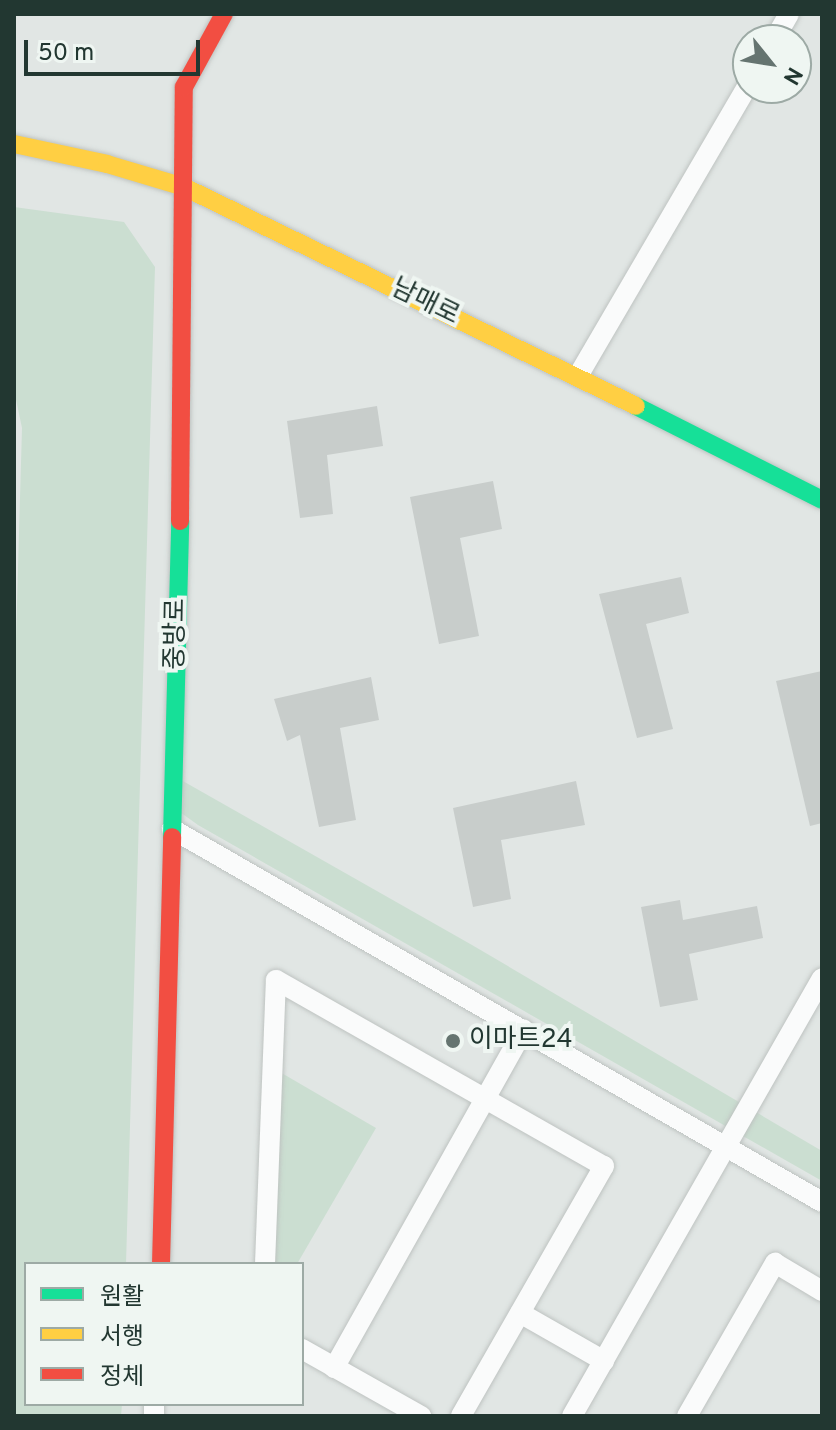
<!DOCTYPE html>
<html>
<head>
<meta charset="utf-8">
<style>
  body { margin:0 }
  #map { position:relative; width:836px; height:1430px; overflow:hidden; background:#e1e6e4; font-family:Overpass,"Noto Sans KR",sans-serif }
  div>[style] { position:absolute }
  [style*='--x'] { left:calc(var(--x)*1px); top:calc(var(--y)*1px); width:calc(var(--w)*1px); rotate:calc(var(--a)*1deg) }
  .green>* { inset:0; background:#cbded1 }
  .building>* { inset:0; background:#c8cdcb }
  .roads { filter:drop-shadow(0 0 2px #bec3c1) drop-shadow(0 0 2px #bec3c1) }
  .street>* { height:20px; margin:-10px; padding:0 10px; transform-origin:10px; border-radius:10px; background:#fafbfb }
  .fast>* { height:18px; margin:-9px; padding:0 9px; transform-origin:9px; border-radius:9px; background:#16e098 }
  .slow>* { height:18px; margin:-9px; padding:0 9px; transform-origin:9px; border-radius:9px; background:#ffcf43 }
  .jam>* { height:18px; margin:-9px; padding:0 9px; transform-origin:9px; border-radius:9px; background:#f24e42 }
  .dots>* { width:22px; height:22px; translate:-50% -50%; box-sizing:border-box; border:4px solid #eff6f2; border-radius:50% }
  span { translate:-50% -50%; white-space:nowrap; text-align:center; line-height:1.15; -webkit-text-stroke:8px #eff6f2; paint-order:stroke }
  .street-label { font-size:26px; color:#223731 }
  .poi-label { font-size:26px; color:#223731 }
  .left { translate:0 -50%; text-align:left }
  .frame { position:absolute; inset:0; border:16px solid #223731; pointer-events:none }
  .legend { position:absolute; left:24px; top:1262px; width:280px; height:144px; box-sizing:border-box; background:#eff6f2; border:2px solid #9daaa5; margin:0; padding:10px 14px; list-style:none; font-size:24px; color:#223731 }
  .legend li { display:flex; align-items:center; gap:16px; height:40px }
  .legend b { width:40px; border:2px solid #9daaa5 }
  .north { position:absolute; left:732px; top:24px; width:80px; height:80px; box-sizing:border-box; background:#eff6f2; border:2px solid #9daaa5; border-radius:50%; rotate:120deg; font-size:22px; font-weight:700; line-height:32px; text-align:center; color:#223731 }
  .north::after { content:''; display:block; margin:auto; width:28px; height:36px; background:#657470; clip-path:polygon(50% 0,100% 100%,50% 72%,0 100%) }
  .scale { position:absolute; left:24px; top:40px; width:176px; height:36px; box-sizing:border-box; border:4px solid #223731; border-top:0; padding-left:10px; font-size:24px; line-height:28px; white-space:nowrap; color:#223731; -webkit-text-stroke:6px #eff6f2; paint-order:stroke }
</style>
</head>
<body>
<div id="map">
  <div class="green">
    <i style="clip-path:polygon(14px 207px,124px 222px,155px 267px,126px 1264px,26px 1264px,26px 1404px,122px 1404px,121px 1416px,14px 1416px,14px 709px,22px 428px,14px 390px)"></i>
    <i style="clip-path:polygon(174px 776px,472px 945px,822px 1151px,822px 1181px,198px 825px,173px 807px)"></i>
    <i style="clip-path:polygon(273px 1068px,376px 1128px,297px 1264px,265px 1264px)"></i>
  </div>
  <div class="building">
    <i style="clip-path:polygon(377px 406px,383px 446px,327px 455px,333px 514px,300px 518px,287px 421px)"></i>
    <i style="clip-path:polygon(493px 481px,502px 529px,460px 538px,479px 636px,439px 644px,410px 497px)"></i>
    <i style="clip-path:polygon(681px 577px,689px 613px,646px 624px,673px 729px,637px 738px,599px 594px)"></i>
    <i style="clip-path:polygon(822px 671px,822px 823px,810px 826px,776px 681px)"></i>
    <i style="clip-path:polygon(371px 677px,379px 720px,340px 728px,356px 820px,319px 827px,300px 735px,287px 741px,274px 699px)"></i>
    <i style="clip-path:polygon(576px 781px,585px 825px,501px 840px,511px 899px,473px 907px,453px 808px)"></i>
    <i style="clip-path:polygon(680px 900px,683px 920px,757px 906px,763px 938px,689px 954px,698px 1000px,660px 1007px,641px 907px)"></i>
  </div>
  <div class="roads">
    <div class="street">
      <i style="--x:774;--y:40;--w:30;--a:-60"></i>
      <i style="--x:578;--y:376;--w:337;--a:-59.7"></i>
      <i style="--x:172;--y:829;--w:749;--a:29.85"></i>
      <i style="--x:265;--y:1264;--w:284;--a:-87.8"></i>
      <i style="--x:276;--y:980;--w:377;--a:29.6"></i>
      <i style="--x:604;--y:1166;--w:288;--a:119.8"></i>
      <i style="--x:520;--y:1313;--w:97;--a:29.7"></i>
      <i style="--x:302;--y:1349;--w:137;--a:29.4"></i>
      <i style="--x:334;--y:1368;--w:388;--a:-60.7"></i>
      <i style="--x:154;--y:1416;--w:12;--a:-90"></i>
      <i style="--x:572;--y:1416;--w:504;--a:-60.28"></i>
      <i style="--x:687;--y:1416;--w:177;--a:-60.1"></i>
      <i style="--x:775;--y:1263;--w:55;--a:30.8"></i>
    </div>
    <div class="fast">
      <i style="--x:636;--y:406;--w:208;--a:26.8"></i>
      <i style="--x:172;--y:837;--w:316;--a:-88.5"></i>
    </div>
    <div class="slow">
      <i style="--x:14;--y:144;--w:95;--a:12.1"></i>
      <i style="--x:107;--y:164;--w:80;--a:16.6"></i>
      <i style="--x:184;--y:187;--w:502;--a:25.85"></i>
    </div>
    <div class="jam">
      <i style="--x:180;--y:521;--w:434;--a:-89.5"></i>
      <i style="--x:184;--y:87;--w:83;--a:-61.3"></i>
      <i style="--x:161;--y:1264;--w:427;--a:-88.5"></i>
    </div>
  </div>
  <div class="dots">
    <i style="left:453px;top:1041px;background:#657470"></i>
  </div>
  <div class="street-label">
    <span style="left:425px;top:303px;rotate:26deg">남매로</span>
    <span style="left:177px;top:634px;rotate:-89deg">중방로</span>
  </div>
  <div class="poi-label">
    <span class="left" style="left:469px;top:1041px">이마트24</span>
  </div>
  <div class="frame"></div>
  <ul class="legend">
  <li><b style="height:10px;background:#16e098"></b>원활</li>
  <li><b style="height:10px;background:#ffcf43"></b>서행</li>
  <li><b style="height:10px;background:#f24e42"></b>정체</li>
  </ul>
  <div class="north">N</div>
  <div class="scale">50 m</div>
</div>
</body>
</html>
